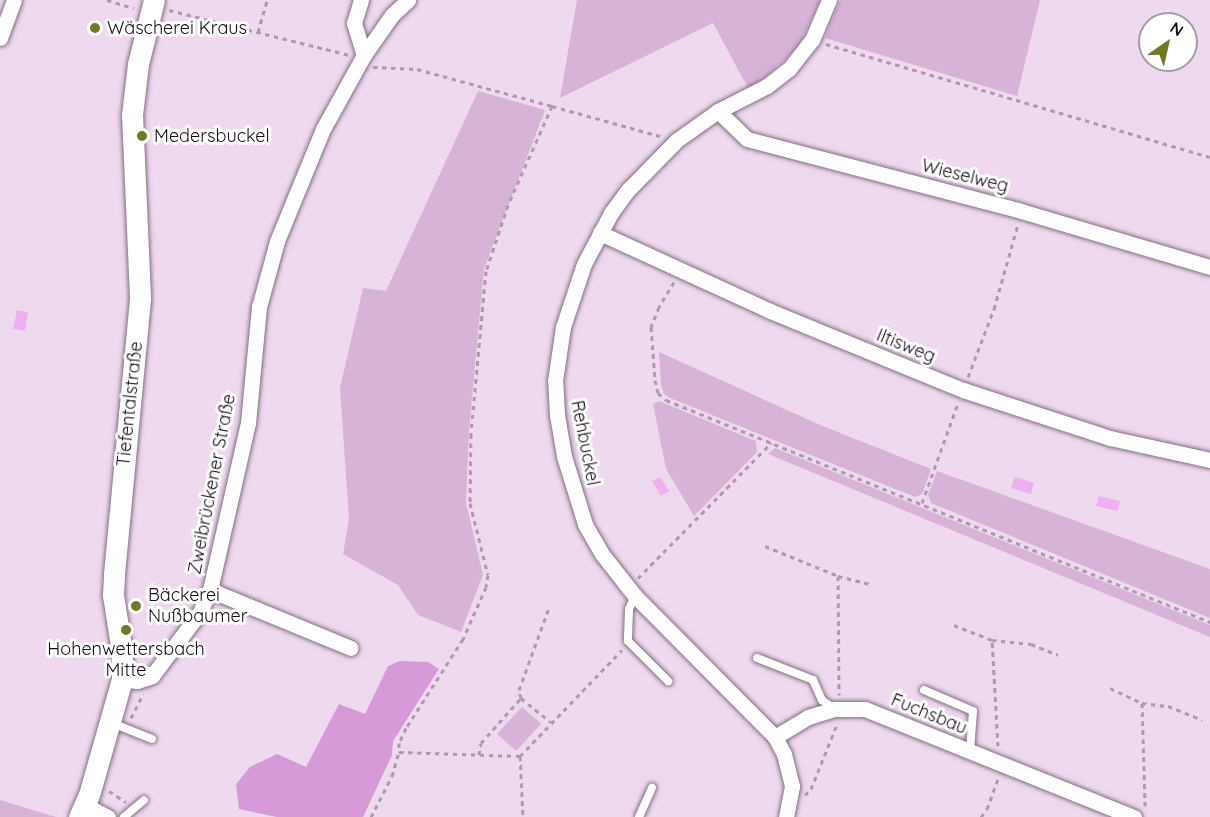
<!DOCTYPE html>
<html>
<head>
<meta charset="utf-8">
<style>
  body { margin:0 }
  #map { position:relative; width:1210px; height:817px; overflow:hidden; background:#eed9ee; font-family:Quicksand,sans-serif }
  div>[style] { position:absolute }
  [style*='--x'] { left:calc(var(--x)*1px); top:calc(var(--y)*1px); width:calc(var(--w)*1px); rotate:calc(var(--a)*1deg) }
  .green>* { inset:0; background:#d7b3d8 }
  .forest>* { inset:0; background:#d59ad7 }
  .water>* { inset:0; background:#edb1ef }
  .path>* { height:3px; margin-top:-1.5px; transform-origin:0; background:repeating-linear-gradient(90deg,#ab9bab 0 4.5px,transparent 0 9px) }
  .roads { filter:drop-shadow(0 0 2px #816f82) drop-shadow(0 0 2px #816f82) }
  .lane>* { height:8px; margin:-4px; padding:0 4px; transform-origin:4px; border-radius:4px; background:#fff }
  .street>* { height:15px; margin:-7.5px; padding:0 7.5px; transform-origin:7.5px; border-radius:7.5px; background:#fff }
  .secondary>* { height:21px; margin:-10.5px; padding:0 10.5px; transform-origin:10.5px; border-radius:10.5px; background:#fff }
  .dots>* { width:16px; height:16px; translate:-50% -50%; box-sizing:border-box; border:3px solid #fff; border-radius:50% }
  span { translate:-50% -50%; white-space:nowrap; text-align:center; line-height:1.15; -webkit-text-stroke:6px #fff; paint-order:stroke }
  .poi-label { font-size:18px; color:#140d14 }
  .left { translate:0 -50%; text-align:left }
  .street-label { font-size:18px; color:#140d14 }
  .north { position:absolute; left:1138px; top:12px; width:60px; height:60px; box-sizing:border-box; background:#fff; border:2px solid #a19ea1; border-radius:50%; rotate:34deg; font-size:16px; font-weight:700; line-height:24px; text-align:center; color:#140d14 }
  .north::after { content:''; display:block; margin:auto; width:21px; height:27px; background:#707924; clip-path:polygon(50% 0,100% 100%,50% 72%,0 100%) }
</style>
</head>
<body>
<div id="map">
  <div class="green">
    <i style="clip-path:polygon(577px 0,820px 0,798px 47px,763px 79px,748px 88px,713px 23px,560px 98px)"></i>
    <i style="clip-path:polygon(840px 0,1040px 0,1017px 96px,825px 38px)"></i>
    <i style="clip-path:polygon(478px 91px,545px 110px,484px 269px,469px 430px,466px 503px,483px 575px,461px 632px,418px 615px,398px 585px,343px 554px,349px 519px,340px 388px,363px 288px,386px 291px)"></i>
    <i style="clip-path:polygon(659px 352px,820px 425px,931px 469px,922px 494px,915px 497px,670px 398px,664px 394px,661px 385px)"></i>
    <i style="clip-path:polygon(659px 401px,756px 441px,757px 452px,694px 516px,666px 469px,653px 404px)"></i>
    <i style="clip-path:polygon(775px 448px,1210px 625px,1210px 637px,768px 454px)"></i>
    <i style="clip-path:polygon(937px 471px,1210px 569px,1210px 618px,931px 503px,928px 495px)"></i>
    <i style="clip-path:polygon(522px 707px,541px 724px,516px 751px,497px 734px)"></i>
    <i style="clip-path:polygon(0 800px,56px 817px,0 817px)"></i>
  </div>
  <div class="forest">
    <i style="clip-path:polygon(400px 661px,428px 662px,439px 669px,393px 741px,392px 755px,363px 817px,277px 817px,239px 809px,236px 784px,250px 767px,277px 754px,306px 767px,339px 704px,365px 714px,388px 666px)"></i>
  </div>
  <div class="water">
    <i style="clip-path:polygon(17px 310px,28px 312px,25px 331px,13px 329px)"></i>
    <i style="clip-path:polygon(660px 477px,669px 491px,661px 496px,652px 481px)"></i>
    <i style="clip-path:polygon(1015px 477px,1034px 483px,1031px 494px,1011px 488px)"></i>
    <i style="clip-path:polygon(1099px 496px,1120px 501px,1117px 511px,1096px 506px)"></i>
  </div>
  <div class="path">
    <i style="--x:107;--y:0;--w:28;--a:17"></i>
    <i style="--x:169;--y:10;--w:186;--a:14"></i>
    <i style="--x:258;--y:32;--w:33;--a:-74"></i>
    <i style="--x:826;--y:44;--w:400;--a:16.4"></i>
    <i style="--x:373;--y:67;--w:44;--a:2.6"></i>
    <i style="--x:417;--y:69;--w:140;--a:15.3"></i>
    <i style="--x:552;--y:106;--w:108;--a:114"></i>
    <i style="--x:508;--y:205;--w:70;--a:108.4"></i>
    <i style="--x:486;--y:271;--w:164;--a:95.3"></i>
    <i style="--x:471;--y:434;--w:69;--a:90.8"></i>
    <i style="--x:470;--y:503;--w:74;--a:76"></i>
    <i style="--x:488;--y:575;--w:12;--a:99"></i>
    <i style="--x:486;--y:587;--w:57;--a:113.9"></i>
    <i style="--x:463;--y:639;--w:106;--a:122.6"></i>
    <i style="--x:406;--y:728;--w:17;--a:115"></i>
    <i style="--x:399;--y:743;--w:9;--a:90"></i>
    <i style="--x:552;--y:106;--w:112;--a:15.5"></i>
    <i style="--x:674;--y:282;--w:29;--a:121"></i>
    <i style="--x:659;--y:307;--w:22;--a:112"></i>
    <i style="--x:651;--y:327;--w:53;--a:85.7"></i>
    <i style="--x:655;--y:380;--w:13;--a:77"></i>
    <i style="--x:658;--y:393;--w:11;--a:41"></i>
    <i style="--x:666;--y:400;--w:588;--a:22.2"></i>
    <i style="--x:968;--y:377;--w:73;--a:-69.1"></i>
    <i style="--x:994;--y:309;--w:88;--a:-74.2"></i>
    <i style="--x:922;--y:503;--w:106;--a:-70.2"></i>
    <i style="--x:765;--y:546;--w:79;--a:22.3"></i>
    <i style="--x:838;--y:576;--w:119;--a:89.5"></i>
    <i style="--x:838;--y:576;--w:34;--a:14"></i>
    <i style="--x:638;--y:578;--w:190;--a:-45.4"></i>
    <i style="--x:954;--y:625;--w:41;--a:21.5"></i>
    <i style="--x:1110;--y:688;--w:35;--a:25"></i>
    <i style="--x:1142;--y:703;--w:103;--a:88.3"></i>
    <i style="--x:521;--y:698;--w:8;--a:-104"></i>
    <i style="--x:519;--y:690;--w:90;--a:-70"></i>
    <i style="--x:1142;--y:703;--w:26;--a:7"></i>
    <i style="--x:1168;--y:706;--w:37;--a:22"></i>
    <i style="--x:131;--y:718;--w:27;--a:-63"></i>
    <i style="--x:998;--y:746;--w:106;--a:-93.2"></i>
    <i style="--x:992;--y:640;--w:39;--a:6"></i>
    <i style="--x:1031;--y:644;--w:29;--a:22"></i>
    <i style="--x:479;--y:755;--w:12;--a:-81"></i>
    <i style="--x:481;--y:743;--w:60;--a:-48.4"></i>
    <i style="--x:521;--y:698;--w:38;--a:39"></i>
    <i style="--x:520;--y:756;--w:61;--a:87.2"></i>
    <i style="--x:109;--y:791;--w:20;--a:33"></i>
    <i style="--x:805;--y:795;--w:8;--a:-45"></i>
    <i style="--x:811;--y:789;--w:72;--a:-68.1"></i>
    <i style="--x:371;--y:817;--w:46;--a:-62.9"></i>
    <i style="--x:392;--y:776;--w:25;--a:-74"></i>
    <i style="--x:399;--y:752;--w:121;--a:1.9"></i>
    <i style="--x:520;--y:756;--w:147;--a:-46.1"></i>
    <i style="--x:981;--y:817;--w:10;--a:-53"></i>
    <i style="--x:987;--y:809;--w:32;--a:-70"></i>
  </div>
  <div class="roads">
    <div class="lane">
      <i style="--x:635;--y:596;--w:14;--a:115"></i>
      <i style="--x:629;--y:609;--w:32;--a:92"></i>
      <i style="--x:628;--y:641;--w:57;--a:45"></i>
      <i style="--x:757;--y:658;--w:60;--a:21.4"></i>
      <i style="--x:813;--y:680;--w:22;--a:66"></i>
      <i style="--x:822;--y:700;--w:15;--a:37"></i>
      <i style="--x:924;--y:690;--w:53;--a:23.2"></i>
      <i style="--x:973;--y:711;--w:40;--a:94.3"></i>
      <i style="--x:112;--y:723;--w:43;--a:21.8"></i>
      <i style="--x:124;--y:817;--w:26;--a:-40"></i>
      <i style="--x:639;--y:817;--w:32;--a:-66"></i>
    </div>
    <div class="street">
      <i style="--x:361;--y:0;--w:24;--a:107"></i>
      <i style="--x:354;--y:23;--w:34;--a:73"></i>
      <i style="--x:0;--y:38;--w:40;--a:-69.8"></i>
      <i style="--x:718;--y:111;--w:40;--a:44"></i>
      <i style="--x:747;--y:139;--w:283;--a:14.7"></i>
      <i style="--x:1021;--y:211;--w:197;--a:16.5"></i>
      <i style="--x:600;--y:233;--w:187;--a:24.6"></i>
      <i style="--x:770;--y:311;--w:209;--a:22.3"></i>
      <i style="--x:963;--y:390;--w:155;--a:18.1"></i>
      <i style="--x:1110;--y:438;--w:102;--a:12.4"></i>
      <i style="--x:210;--y:590;--w:152;--a:22.4"></i>
      <i style="--x:122;--y:679;--w:15;--a:8"></i>
      <i style="--x:137;--y:681;--w:16;--a:-18"></i>
      <i style="--x:152;--y:676;--w:80;--a:-53.1"></i>
      <i style="--x:200;--y:612;--w:24;--a:-66"></i>
      <i style="--x:210;--y:590;--w:171;--a:-77.2"></i>
      <i style="--x:248;--y:423;--w:117;--a:-84.6"></i>
      <i style="--x:259;--y:307;--w:68;--a:-74.7"></i>
      <i style="--x:277;--y:241;--w:121;--a:-67.7"></i>
      <i style="--x:323;--y:129;--w:85;--a:-61"></i>
      <i style="--x:364;--y:55;--w:49;--a:-55"></i>
      <i style="--x:392;--y:15;--w:22;--a:-43"></i>
      <i style="--x:775;--y:737;--w:39;--a:-31"></i>
      <i style="--x:808;--y:717;--w:27;--a:-17"></i>
      <i style="--x:834;--y:709;--w:31;--a:0"></i>
      <i style="--x:865;--y:709;--w:290;--a:21.9"></i>
      <i style="--x:85;--y:805;--w:26;--a:28"></i>
      <i style="--x:786;--y:817;--w:32;--a:-79"></i>
      <i style="--x:792;--y:786;--w:33;--a:-104"></i>
      <i style="--x:784;--y:754;--w:19;--a:-118"></i>
      <i style="--x:775;--y:737;--w:199;--a:-134.8"></i>
      <i style="--x:635;--y:596;--w:53;--a:-128.2"></i>
      <i style="--x:602;--y:554;--w:34;--a:-120"></i>
      <i style="--x:585;--y:524;--w:71;--a:-107.2"></i>
      <i style="--x:564;--y:456;--w:42;--a:-99.7"></i>
      <i style="--x:557;--y:415;--w:34;--a:-93"></i>
      <i style="--x:555;--y:381;--w:55;--a:-81.6"></i>
      <i style="--x:563;--y:327;--w:66;--a:-71.6"></i>
      <i style="--x:584;--y:264;--w:58;--a:-62.1"></i>
      <i style="--x:611;--y:213;--w:29;--a:-54"></i>
      <i style="--x:628;--y:190;--w:70;--a:-45.6"></i>
      <i style="--x:677;--y:140;--w:50;--a:-35.3"></i>
      <i style="--x:718;--y:111;--w:55;--a:-27"></i>
      <i style="--x:767;--y:86;--w:28;--a:-38"></i>
      <i style="--x:789;--y:69;--w:37;--a:-52"></i>
      <i style="--x:812;--y:40;--w:43;--a:-67"></i>
    </div>
    <div class="secondary">
      <i style="--x:79;--y:817;--w:24;--a:-66"></i>
      <i style="--x:89;--y:795;--w:121;--a:-74.1"></i>
      <i style="--x:122;--y:679;--w:27;--a:-90"></i>
      <i style="--x:122;--y:652;--w:58;--a:-99"></i>
      <i style="--x:113;--y:595;--w:21;--a:-87"></i>
      <i style="--x:114;--y:574;--w:278;--a:-84.6"></i>
      <i style="--x:140;--y:297;--w:182;--a:-92.5"></i>
      <i style="--x:132;--y:115;--w:51;--a:-83.3"></i>
      <i style="--x:138;--y:64;--w:66;--a:-76"></i>
    </div>
  </div>
  <div class="dots">
    <i style="left:95px;top:28px;background:#707924"></i>
    <i style="left:142px;top:136px;background:#707924"></i>
    <i style="left:136px;top:606px;background:#707924"></i>
    <i style="left:126px;top:630px;background:#707924"></i>
  </div>
  <div class="poi-label">
    <span class="left" style="left:107px;top:28px">Wäscherei Kraus</span>
    <span class="left" style="left:154px;top:136px">Medersbuckel</span>
    <span class="left" style="left:148px;top:606px">Bäckerei<br>Nußbaumer</span>
    <span style="left:126px;top:660px">Hohenwettersbach<br>Mitte</span>
  </div>
  <div class="street-label">
    <span style="left:965px;top:176px;rotate:14deg">Wieselweg</span>
    <span style="left:906px;top:346px;rotate:22deg">Iltisweg</span>
    <span style="left:130px;top:404px;rotate:-84deg">Tiefentalstraße</span>
    <span style="left:585px;top:443px;rotate:79deg">Rehbuckel</span>
    <span style="left:212px;top:484px;rotate:-79deg">Zweibrückener Straße</span>
    <span style="left:929px;top:714px;rotate:22deg">Fuchsbau</span>
  </div>
  <div class="north">N</div>
</div>
</body>
</html>
